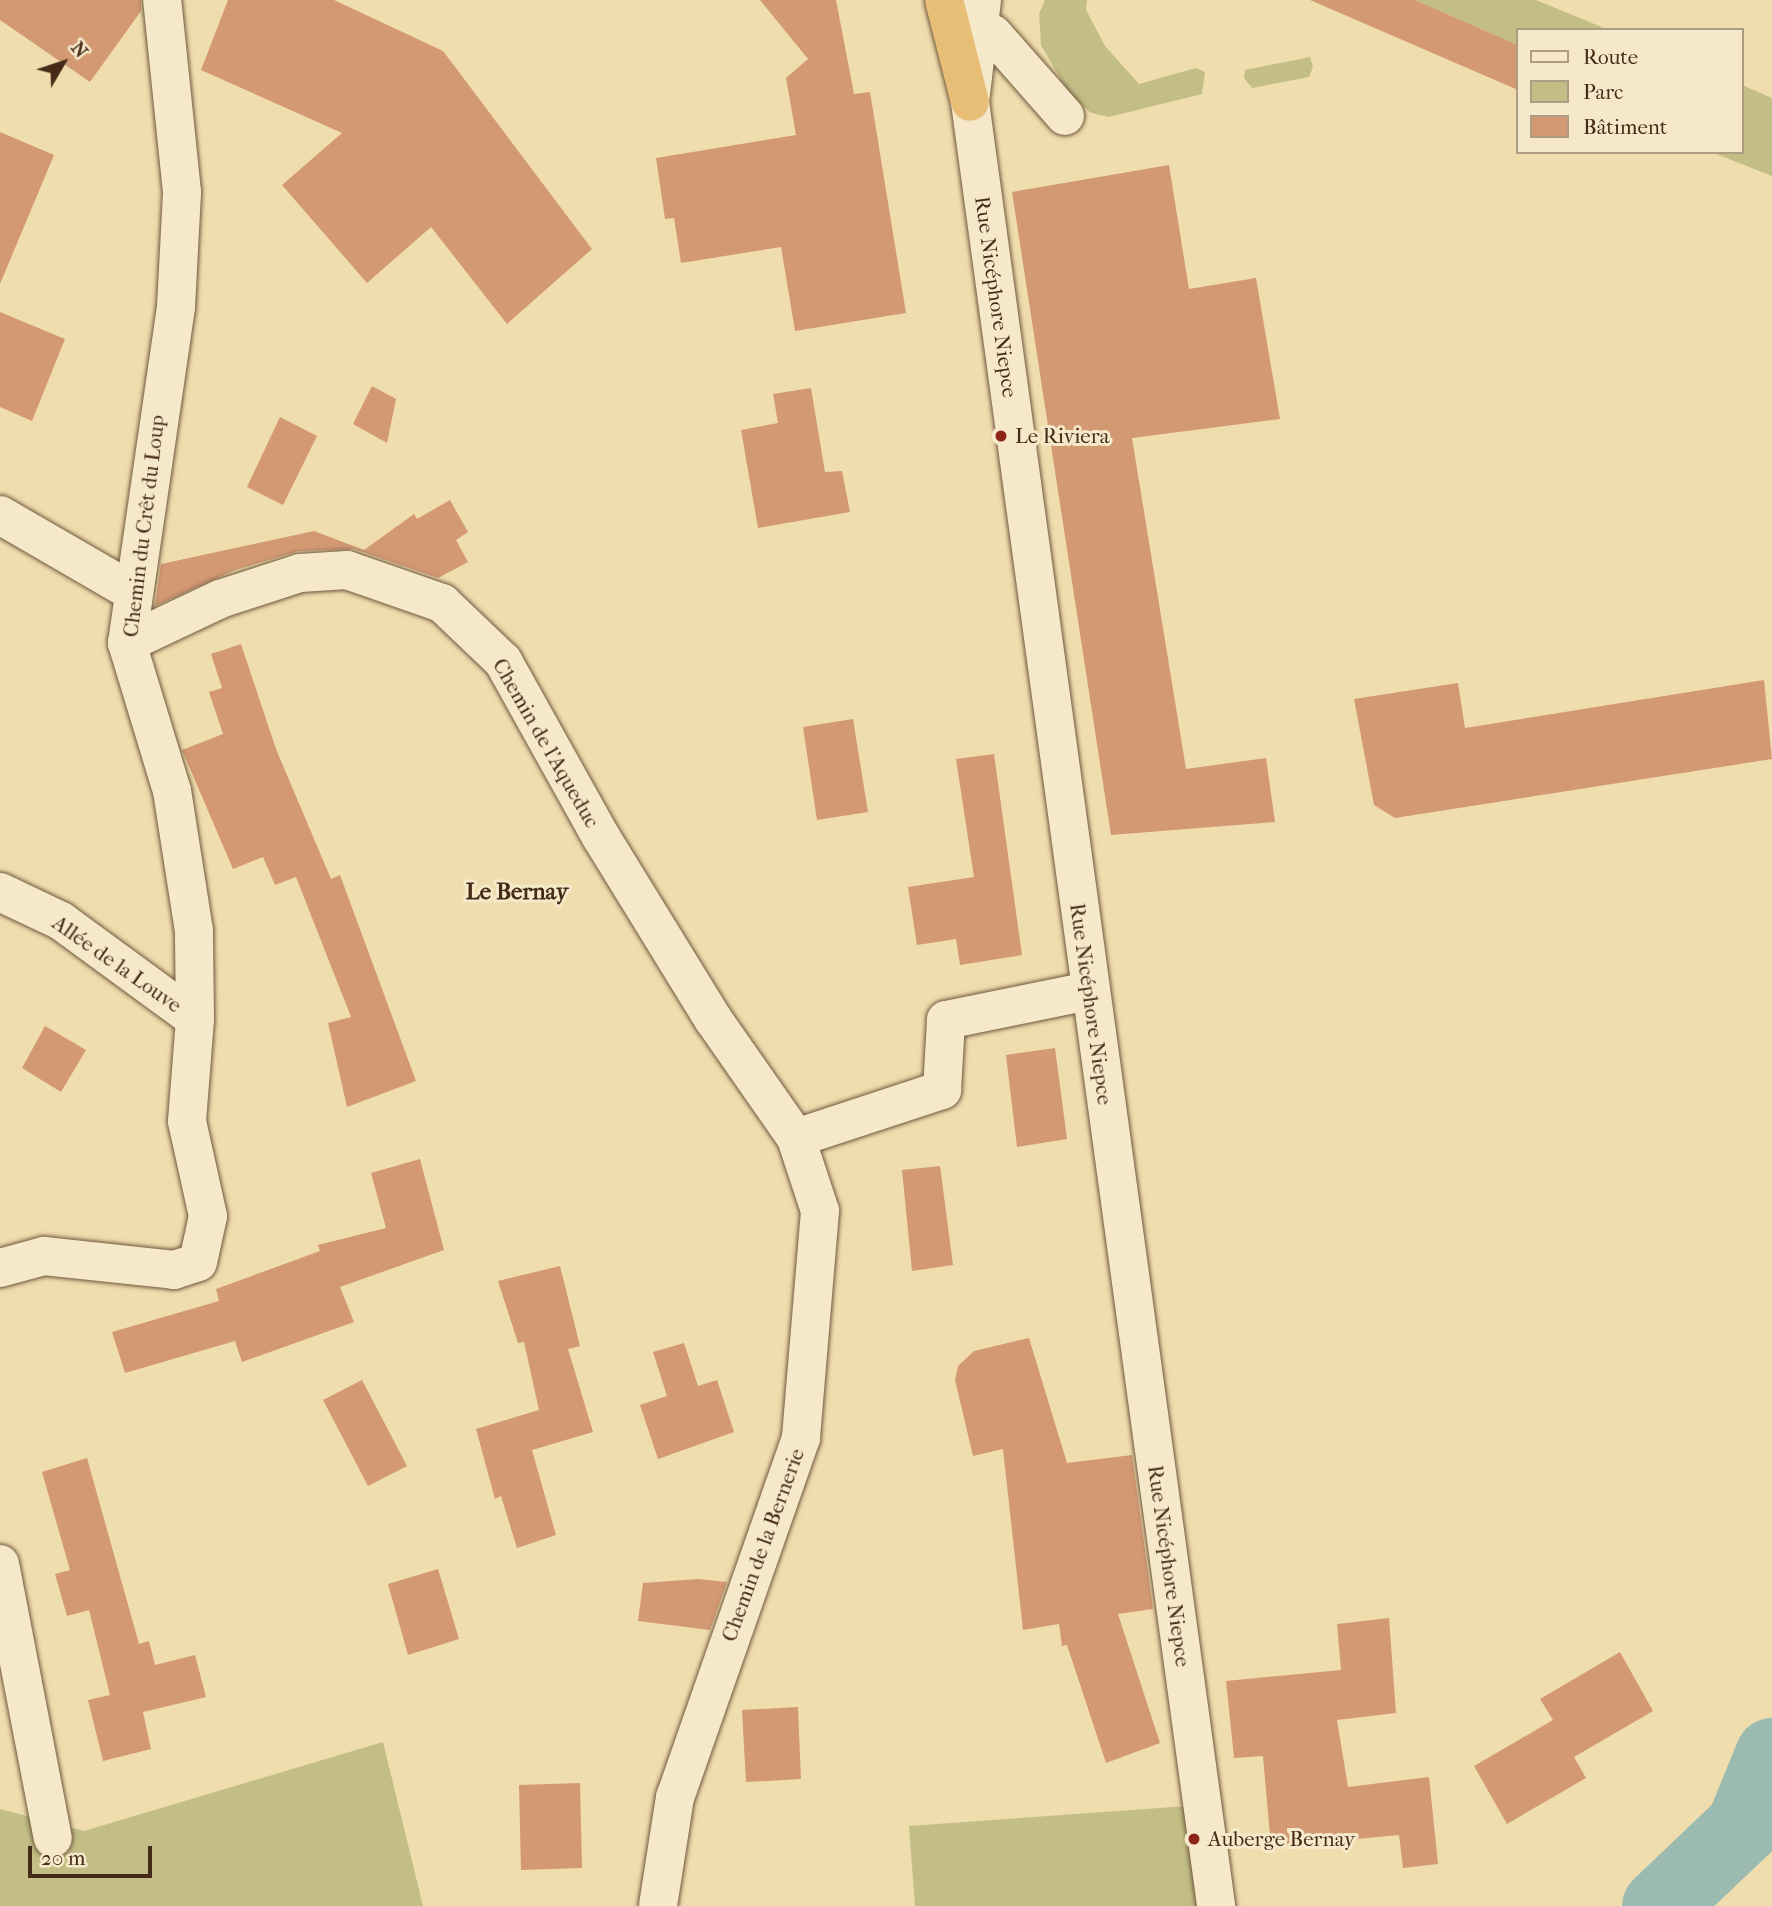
<!DOCTYPE html>
<html>
<head>
<meta charset="utf-8">
<style>
  body { margin:0 }
  #map { position:relative; width:1772px; height:1906px; overflow:hidden; background:#f0ddae; font-family:"IM FELL French Canon",serif }
  div>[style] { position:absolute }
  [style*='--x'] { left:calc(var(--x)*1px); top:calc(var(--y)*1px); width:calc(var(--w)*1px); rotate:calc(var(--a)*1deg) }
  .green>* { inset:0; background:#c2be85 }
  .river>* { height:75px; margin:-37.5px; padding:0 37.5px; transform-origin:37.5px; border-radius:37.5px; background:#9bbbb1 }
  .building>* { inset:0; background:#d29973 }
  .roads { filter:drop-shadow(0 0 2px #70583e) drop-shadow(0 0 2px #70583e) }
  .minor>* { height:38px; margin:-19px; padding:0 19px; transform-origin:19px; border-radius:19px; background:#f5e9ca }
  .highway>* { height:38px; margin:-19px; padding:0 19px; transform-origin:19px; border-radius:19px; background:#e8be77 }
  .dots>* { width:19px; height:19px; translate:-50% -50%; box-sizing:border-box; border:4px solid #f5e9ca; border-radius:50% }
  span { translate:-50% -50%; white-space:nowrap; text-align:center; line-height:1.15; -webkit-text-stroke:6px #f5e9ca; paint-order:stroke }
  .street-label { font-size:21px; color:#462b19 }
  .poi-label { font-size:21px; color:#462b19 }
  .left { translate:0 -50%; text-align:left }
  .neighbourhood-label { font-size:23px; color:#462b19; font-weight:700 }
  .legend { position:absolute; left:1516px; top:28px; width:228px; height:126px; box-sizing:border-box; background:#f5e9ca; border:2px solid #af9d83; margin:0; padding:9px 12px; list-style:none; font-size:21px; color:#462b19 }
  .legend li { display:flex; align-items:center; gap:14px; height:35px }
  .legend b { width:35px; border:2px solid #af9d83 }
  .north { position:absolute; left:28px; top:28px; width:70px; height:70px; -webkit-text-stroke:5px #f5e9ca; paint-order:stroke; rotate:51deg; font-size:19px; font-weight:700; line-height:28px; text-align:center; color:#462b19 }
  .north::after { content:''; display:block; margin:auto; width:24px; height:32px; background:#462b19; clip-path:polygon(50% 0,100% 100%,50% 72%,0 100%) }
  .scale { position:absolute; left:28px; top:1846px; width:124px; height:32px; box-sizing:border-box; border:4px solid #462b19; border-top:0; padding-left:9px; font-size:21px; line-height:24px; white-space:nowrap; color:#462b19; -webkit-text-stroke:5px #f5e9ca; paint-order:stroke }
</style>
</head>
<body>
<div id="map">
  <div class="green">
    <i style="clip-path:polygon(1045px 0,1087px 0,1086px 10px,1105px 46px,1139px 84px,1196px 68px,1205px 72px,1202px 94px,1109px 117px,1091px 113px,1068px 92px,1041px 45px,1039px 14px)"></i>
    <i style="clip-path:polygon(1415px 0,1536px 0,1609px 30px,1518px 30px,1518px 45px)"></i>
    <i style="clip-path:polygon(1310px 57px,1313px 67px,1309px 77px,1252px 88px,1244px 78px,1245px 70px)"></i>
    <i style="clip-path:polygon(1742px 85px,1772px 98px,1772px 176px,1711px 152px,1742px 152px)"></i>
    <i style="clip-path:polygon(383px 1742px,423px 1906px,0 1906px,0 1809px,84px 1831px)"></i>
    <i style="clip-path:polygon(1187px 1806px,1200px 1906px,915px 1906px,909px 1826px)"></i>
  </div>
  <div class="river">
    <i style="--x:1659;--y:1906;--w:116;--a:-43.6"></i>
    <i style="--x:1743;--y:1826;--w:77;--a:-67.8"></i>
  </div>
  <div class="building">
    <i style="clip-path:polygon(0 0,141px 0,141px 11px,90px 82px,0 20px)"></i>
    <i style="clip-path:polygon(228px 0,334px 0,443px 51px,592px 249px,507px 324px,431px 227px,367px 283px,282px 185px,342px 133px,201px 70px)"></i>
    <i style="clip-path:polygon(760px 0,836px 0,854px 94px,870px 92px,906px 313px,795px 331px,781px 247px,681px 263px,674px 218px,665px 219px,656px 158px,796px 135px,786px 78px,808px 59px)"></i>
    <i style="clip-path:polygon(1310px 0,1415px 0,1518px 45px,1518px 90px)"></i>
    <i style="clip-path:polygon(0 132px,54px 155px,0 284px)"></i>
    <i style="clip-path:polygon(1169px 165px,1189px 289px,1256px 278px,1280px 419px,1132px 438px,1186px 769px,1266px 758px,1275px 822px,1111px 835px,1012px 192px)"></i>
    <i style="clip-path:polygon(0 312px,65px 339px,32px 421px,0 407px)"></i>
    <i style="clip-path:polygon(372px 386px,396px 399px,387px 443px,353px 424px)"></i>
    <i style="clip-path:polygon(811px 388px,825px 472px,842px 471px,850px 512px,758px 528px,741px 430px,778px 423px,773px 394px)"></i>
    <i style="clip-path:polygon(280px 417px,317px 436px,283px 505px,247px 487px)"></i>
    <i style="clip-path:polygon(450px 500px,468px 532px,456px 540px,468px 562px,438px 578px,354px 549px,299px 551px,235px 570px,155px 606px,161px 564px,314px 531px,364px 550px,414px 514px,417px 519px)"></i>
    <i style="clip-path:polygon(241px 644px,276px 749px,331px 879px,340px 875px,416px 1081px,347px 1107px,328px 1023px,351px 1017px,296px 877px,275px 885px,263px 857px,233px 869px,182px 750px,223px 734px,209px 692px,222px 688px,211px 654px)"></i>
    <i style="clip-path:polygon(1764px 680px,1772px 759px,1395px 818px,1374px 805px,1354px 699px,1458px 683px,1465px 728px)"></i>
    <i style="clip-path:polygon(853px 719px,868px 812px,817px 820px,803px 727px)"></i>
    <i style="clip-path:polygon(994px 754px,1022px 955px,960px 965px,956px 939px,917px 945px,908px 887px,974px 877px,956px 759px)"></i>
    <i style="clip-path:polygon(45px 1026px,86px 1050px,61px 1092px,22px 1068px)"></i>
    <i style="clip-path:polygon(1055px 1048px,1067px 1139px,1017px 1147px,1006px 1055px)"></i>
    <i style="clip-path:polygon(420px 1159px,444px 1250px,340px 1287px,354px 1322px,242px 1362px,235px 1341px,125px 1373px,112px 1332px,219px 1301px,216px 1289px,320px 1251px,318px 1245px,386px 1228px,371px 1173px)"></i>
    <i style="clip-path:polygon(940px 1166px,953px 1265px,912px 1271px,902px 1170px)"></i>
    <i style="clip-path:polygon(560px 1266px,580px 1346px,568px 1349px,593px 1432px,532px 1450px,556px 1535px,517px 1548px,501px 1496px,495px 1499px,476px 1429px,539px 1410px,524px 1342px,518px 1343px,498px 1281px)"></i>
    <i style="clip-path:polygon(1029px 1338px,1067px 1463px,1132px 1455px,1153px 1609px,1118px 1614px,1160px 1743px,1106px 1763px,1067px 1645px,1062px 1646px,1059px 1624px,1023px 1630px,1003px 1449px,973px 1456px,955px 1380px,958px 1366px,974px 1351px)"></i>
    <i style="clip-path:polygon(684px 1343px,698px 1386px,717px 1380px,734px 1432px,658px 1459px,640px 1405px,667px 1396px,653px 1352px)"></i>
    <i style="clip-path:polygon(362px 1380px,407px 1466px,368px 1486px,323px 1400px)"></i>
    <i style="clip-path:polygon(87px 1458px,139px 1644px,149px 1641px,155px 1665px,195px 1655px,206px 1697px,143px 1712px,151px 1749px,103px 1761px,88px 1700px,110px 1695px,89px 1610px,67px 1616px,55px 1574px,70px 1570px,42px 1472px)"></i>
    <i style="clip-path:polygon(438px 1569px,459px 1639px,408px 1655px,388px 1584px)"></i>
    <i style="clip-path:polygon(698px 1579px,727px 1582px,710px 1630px,638px 1621px,643px 1583px)"></i>
    <i style="clip-path:polygon(1389px 1618px,1396px 1713px,1337px 1720px,1348px 1787px,1429px 1777px,1438px 1864px,1403px 1868px,1399px 1835px,1271px 1847px,1263px 1756px,1234px 1758px,1226px 1681px,1341px 1670px,1337px 1624px)"></i>
    <i style="clip-path:polygon(1620px 1652px,1653px 1711px,1574px 1757px,1586px 1778px,1507px 1824px,1474px 1766px,1553px 1720px,1540px 1699px)"></i>
    <i style="clip-path:polygon(798px 1707px,801px 1779px,746px 1782px,742px 1710px)"></i>
    <i style="clip-path:polygon(580px 1783px,582px 1868px,521px 1870px,519px 1785px)"></i>
  </div>
  <div class="roads">
    <div class="minor">
      <i style="--x:982;--y:0;--w:103;--a:96.7"></i>
      <i style="--x:970;--y:102;--w:1821;--a:82.23"></i>
      <i style="--x:993;--y:34;--w:109;--a:48.7"></i>
      <i style="--x:0;--y:515;--w:154;--a:30.1"></i>
      <i style="--x:127;--y:643;--w:103;--a:-25.3"></i>
      <i style="--x:220;--y:599;--w:84;--a:-18"></i>
      <i style="--x:300;--y:573;--w:47;--a:-3.7"></i>
      <i style="--x:347;--y:570;--w:101;--a:19.2"></i>
      <i style="--x:442;--y:603;--w:84;--a:43.6"></i>
      <i style="--x:503;--y:661;--w:201;--a:60.9"></i>
      <i style="--x:601;--y:837;--w:214;--a:58.4"></i>
      <i style="--x:713;--y:1019;--w:145;--a:55.1"></i>
      <i style="--x:796;--y:1138;--w:77;--a:71.8"></i>
      <i style="--x:820;--y:1211;--w:228;--a:94.8"></i>
      <i style="--x:801;--y:1438;--w:380;--a:109.3"></i>
      <i style="--x:675;--y:1797;--w:110;--a:98.9"></i>
      <i style="--x:0;--y:892;--w:68;--a:25.4"></i>
      <i style="--x:61;--y:921;--w:166;--a:36.2"></i>
      <i style="--x:796;--y:1138;--w:154;--a:-18.2"></i>
      <i style="--x:942;--y:1090;--w:70;--a:-86.7"></i>
      <i style="--x:946;--y:1020;--w:146;--a:-11.5"></i>
      <i style="--x:0;--y:1268;--w:46;--a:-15.3"></i>
      <i style="--x:44;--y:1256;--w:131;--a:6.1"></i>
      <i style="--x:174;--y:1270;--w:25;--a:-18"></i>
      <i style="--x:198;--y:1262;--w:47;--a:-77.7"></i>
      <i style="--x:208;--y:1216;--w:97;--a:-102.5"></i>
      <i style="--x:187;--y:1121;--w:102;--a:-85.5"></i>
      <i style="--x:195;--y:1019;--w:88;--a:-90.7"></i>
      <i style="--x:194;--y:931;--w:142;--a:-98.9"></i>
      <i style="--x:172;--y:791;--w:155;--a:-106.9"></i>
      <i style="--x:127;--y:643;--w:340;--a:-81.7"></i>
      <i style="--x:176;--y:307;--w:115;--a:-87"></i>
      <i style="--x:182;--y:192;--w:193;--a:-95.9"></i>
      <i style="--x:0;--y:1564;--w:279;--a:79.1"></i>
    </div>
    <div class="highway">
      <i style="--x:944;--y:0;--w:105;--a:75.7"></i>
    </div>
  </div>
  <div class="dots">
    <i style="left:1001px;top:436px;background:#8f2418"></i>
    <i style="left:1194px;top:1839px;background:#8f2418"></i>
  </div>
  <div class="street-label">
    <span style="left:996px;top:297px;rotate:82deg">Rue Nicéphore Niepce</span>
    <span style="left:144px;top:526px;rotate:-83deg">Chemin du Crêt du Loup</span>
    <span style="left:546px;top:743px;rotate:60deg">Chemin de l'Aqueduc</span>
    <span style="left:117px;top:964px;rotate:35deg">Allée de la Louve</span>
    <span style="left:1091px;top:1004px;rotate:82deg">Rue Nicéphore Niepce</span>
    <span style="left:763px;top:1545px;rotate:-70deg">Chemin de la Bernerie</span>
    <span style="left:1169px;top:1566px;rotate:82deg">Rue Nicéphore Niepce</span>
  </div>
  <div class="poi-label">
    <span class="left" style="left:1015px;top:436px">Le Riviera</span>
    <span class="left" style="left:1208px;top:1839px">Auberge Bernay</span>
  </div>
  <div class="neighbourhood-label">
    <span style="left:517px;top:892px">Le Bernay</span>
  </div>
  <ul class="legend">
  <li><b style="height:9px;background:#f5e9ca"></b>Route</li>
  <li><b style="height:19px;background:#c2be85"></b>Parc</li>
  <li><b style="height:19px;background:#d29973"></b>Bâtiment</li>
  </ul>
  <div class="north">N</div>
  <div class="scale">20 m</div>
</div>
</body>
</html>
